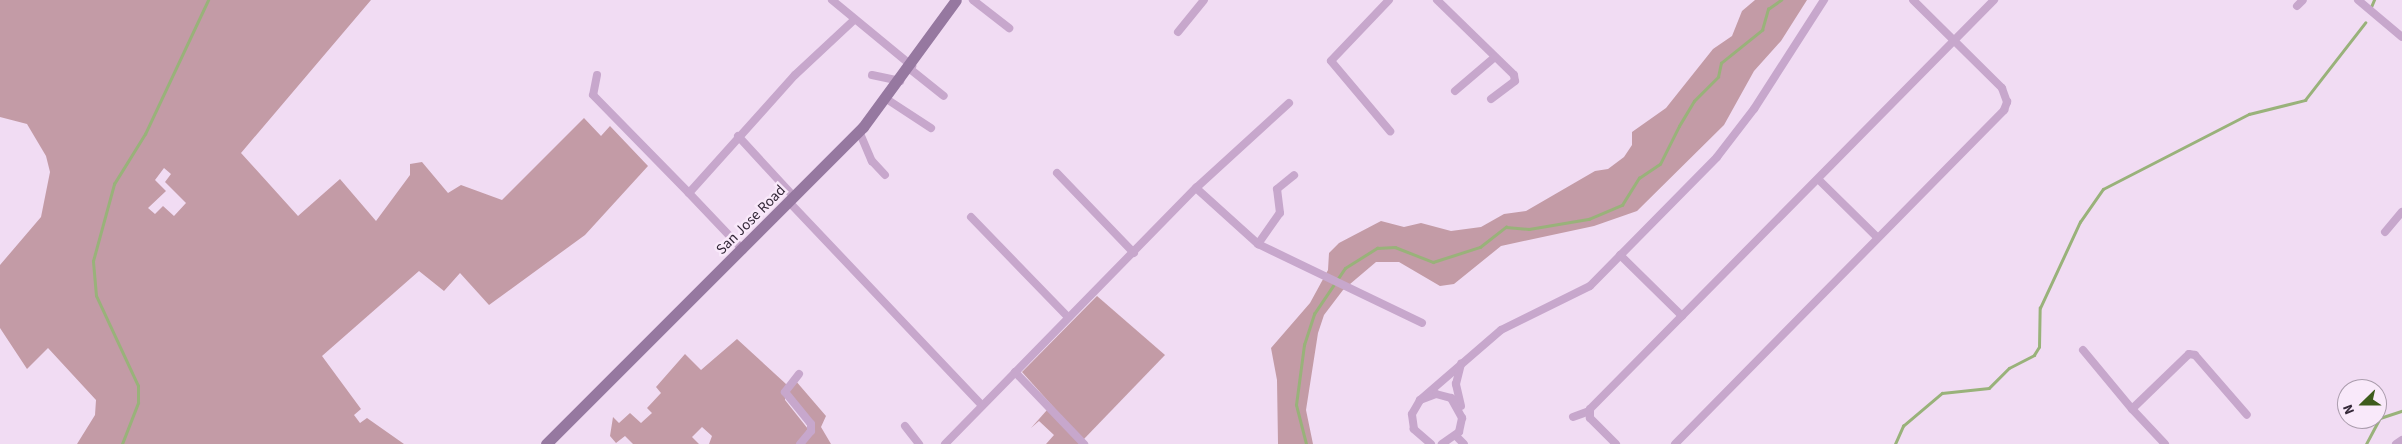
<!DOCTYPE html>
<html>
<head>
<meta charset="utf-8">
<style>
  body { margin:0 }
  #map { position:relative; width:2402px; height:444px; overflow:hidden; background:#f1dcf3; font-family:"Source Sans 3",sans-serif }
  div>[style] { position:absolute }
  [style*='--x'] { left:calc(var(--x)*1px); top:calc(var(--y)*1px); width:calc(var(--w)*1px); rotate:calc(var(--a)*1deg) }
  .green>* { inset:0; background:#c39ba6 }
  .stream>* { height:2.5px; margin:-1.25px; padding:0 1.25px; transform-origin:1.25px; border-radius:1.25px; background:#99b27a }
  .street>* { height:8px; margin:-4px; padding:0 4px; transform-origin:4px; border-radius:4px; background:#c7a7cc }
  .secondary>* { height:11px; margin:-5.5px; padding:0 5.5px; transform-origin:5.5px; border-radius:5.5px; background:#9678a0 }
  span { translate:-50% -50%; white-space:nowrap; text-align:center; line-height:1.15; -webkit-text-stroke:5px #f9e9fa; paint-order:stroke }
  .street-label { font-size:15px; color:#342838 }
  .north { position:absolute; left:2337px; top:379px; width:50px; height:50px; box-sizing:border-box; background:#f9e9fa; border:1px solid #aa9cac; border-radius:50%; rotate:248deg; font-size:14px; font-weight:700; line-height:20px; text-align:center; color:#342838 }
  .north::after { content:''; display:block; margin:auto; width:18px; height:22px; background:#3e5c1c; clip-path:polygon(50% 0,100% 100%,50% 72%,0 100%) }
</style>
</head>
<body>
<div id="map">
  <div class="green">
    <i style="clip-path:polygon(evenodd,0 0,371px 0,241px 153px,298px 216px,340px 179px,376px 221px,410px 175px,410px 164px,422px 162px,448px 193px,461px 185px,502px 200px,584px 118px,601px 136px,610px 126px,648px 166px,585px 235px,489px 305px,460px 273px,444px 291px,419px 271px,322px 356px,361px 409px,354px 415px,360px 423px,367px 418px,404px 444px,77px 444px,95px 415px,96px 400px,48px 348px,27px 369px,0 328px,0 265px,41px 217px,50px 172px,46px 156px,27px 124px,0 117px,0 0,164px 168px,171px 174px,165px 182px,186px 203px,174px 216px,163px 206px,155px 214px,148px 208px,166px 191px,155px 180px,164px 168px)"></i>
    <i style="clip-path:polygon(1755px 0,1807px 0,1781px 41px,1754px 71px,1724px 125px,1637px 211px,1594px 226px,1501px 246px,1454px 284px,1440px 286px,1399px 262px,1376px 262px,1343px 290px,1324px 315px,1318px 333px,1306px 410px,1313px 444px,1278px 444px,1277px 380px,1271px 348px,1310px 303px,1328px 270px,1329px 253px,1339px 243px,1381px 221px,1404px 227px,1421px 223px,1451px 231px,1481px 227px,1504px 214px,1526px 211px,1595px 171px,1608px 169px,1624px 157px,1632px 145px,1632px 132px,1666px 108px,1713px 49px,1732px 36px,1742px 11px)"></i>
    <i style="clip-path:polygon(1097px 296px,1165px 355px,1083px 440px,1022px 372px)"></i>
    <i style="clip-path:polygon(737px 339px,786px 384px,785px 400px,808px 429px,797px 444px,709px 444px,712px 436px,702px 427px,692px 437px,699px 444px,633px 444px,625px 436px,616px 443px,610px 436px,613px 417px,619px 423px,630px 413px,641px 423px,652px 413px,647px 408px,661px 393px,656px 387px,685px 354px,701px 370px)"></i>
    <i style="clip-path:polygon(795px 380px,826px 416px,821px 427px,831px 444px,803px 444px,812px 434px,787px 390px)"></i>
    <i style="clip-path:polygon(1047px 410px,1080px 444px,1046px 444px,1054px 435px,1039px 421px,1031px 428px)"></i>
  </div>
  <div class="stream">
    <i style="--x:2371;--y:7;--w:8;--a:-67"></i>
    <i style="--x:122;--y:444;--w:44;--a:-68.7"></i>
    <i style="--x:138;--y:403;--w:17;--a:-90"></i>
    <i style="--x:138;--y:386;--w:99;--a:-115"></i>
    <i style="--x:96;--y:296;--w:35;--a:-95"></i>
    <i style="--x:93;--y:261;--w:80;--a:-74.7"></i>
    <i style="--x:114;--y:184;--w:59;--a:-58.2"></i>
    <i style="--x:145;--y:134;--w:148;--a:-64.8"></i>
    <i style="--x:1306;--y:444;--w:40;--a:-104.4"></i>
    <i style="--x:1296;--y:405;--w:61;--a:-82.4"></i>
    <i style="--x:1304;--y:345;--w:33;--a:-72"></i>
    <i style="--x:1314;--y:314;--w:55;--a:-56"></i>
    <i style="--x:1345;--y:268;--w:38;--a:-32"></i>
    <i style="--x:1377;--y:248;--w:18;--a:-3"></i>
    <i style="--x:1395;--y:247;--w:41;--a:21.5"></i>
    <i style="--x:1433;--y:262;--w:49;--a:-17.7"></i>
    <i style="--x:1480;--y:247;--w:33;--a:-38"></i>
    <i style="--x:1506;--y:227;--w:23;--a:5"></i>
    <i style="--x:1529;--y:229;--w:61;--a:-9.5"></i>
    <i style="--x:1589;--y:219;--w:36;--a:-23"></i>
    <i style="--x:1622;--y:205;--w:32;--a:-58"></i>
    <i style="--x:1639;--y:178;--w:25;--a:-34"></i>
    <i style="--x:1660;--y:164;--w:42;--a:-63.4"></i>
    <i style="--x:1679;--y:126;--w:29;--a:-59"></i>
    <i style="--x:1694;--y:101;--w:34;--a:-45"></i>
    <i style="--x:1718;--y:77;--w:14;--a:-78"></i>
    <i style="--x:1721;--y:63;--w:53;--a:-38.8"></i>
    <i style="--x:1762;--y:30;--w:22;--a:-74"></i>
    <i style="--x:1768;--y:9;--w:16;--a:-35"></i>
    <i style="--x:1895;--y:444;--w:20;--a:-66"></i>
    <i style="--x:1903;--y:426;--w:51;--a:-40.2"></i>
    <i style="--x:1942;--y:393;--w:47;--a:-6.1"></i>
    <i style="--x:1989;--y:388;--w:28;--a:-45"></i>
    <i style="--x:2009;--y:368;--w:28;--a:-27"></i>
    <i style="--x:2034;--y:355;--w:9;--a:-58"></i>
    <i style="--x:2039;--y:347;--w:39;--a:-89"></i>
    <i style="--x:2040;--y:308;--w:95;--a:-65.1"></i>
    <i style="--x:2080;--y:222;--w:40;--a:-55.1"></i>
    <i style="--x:2103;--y:189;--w:164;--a:-27.2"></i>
    <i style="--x:2249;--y:114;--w:58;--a:-14"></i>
    <i style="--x:2305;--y:100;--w:98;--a:-52.1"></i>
    <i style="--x:2366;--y:444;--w:30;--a:-62"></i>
    <i style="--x:2380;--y:418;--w:23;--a:-18"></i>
  </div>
  <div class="street">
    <i style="--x:832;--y:0;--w:104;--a:39.5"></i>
    <i style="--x:973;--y:0;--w:46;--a:37.9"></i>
    <i style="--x:1389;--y:0;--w:84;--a:133.6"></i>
    <i style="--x:1331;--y:61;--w:92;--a:49.9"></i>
    <i style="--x:1437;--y:0;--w:107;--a:44.2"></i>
    <i style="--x:1514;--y:75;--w:6;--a:81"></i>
    <i style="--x:1515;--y:81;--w:30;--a:143"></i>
    <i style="--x:2358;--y:0;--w:57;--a:40.1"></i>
    <i style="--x:2297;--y:6;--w:8;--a:-45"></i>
    <i style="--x:1178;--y:32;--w:41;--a:-50.9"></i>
    <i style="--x:910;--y:69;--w:43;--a:38.5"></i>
    <i style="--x:597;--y:75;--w:20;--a:101"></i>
    <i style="--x:593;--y:95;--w:137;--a:45.6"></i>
    <i style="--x:872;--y:75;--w:29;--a:12"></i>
    <i style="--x:1455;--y:91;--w:52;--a:-40.4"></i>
    <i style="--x:885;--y:98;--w:55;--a:33.1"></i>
    <i style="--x:859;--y:131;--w:33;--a:67"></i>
    <i style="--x:872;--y:161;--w:19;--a:47"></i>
    <i style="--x:738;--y:136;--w:84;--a:47.4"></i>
    <i style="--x:1057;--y:173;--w:111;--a:46.1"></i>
    <i style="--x:1819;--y:180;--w:81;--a:44.5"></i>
    <i style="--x:1196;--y:188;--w:126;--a:-42.4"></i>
    <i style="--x:790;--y:203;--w:277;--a:46.5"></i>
    <i style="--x:971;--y:217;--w:139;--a:45.9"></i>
    <i style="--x:2385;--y:232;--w:26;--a:-50"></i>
    <i style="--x:1258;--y:244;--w:38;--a:-55"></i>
    <i style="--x:1280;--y:213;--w:24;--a:-97"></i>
    <i style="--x:1277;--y:189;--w:22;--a:-39"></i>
    <i style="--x:743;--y:250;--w:79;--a:-133.5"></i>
    <i style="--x:689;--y:193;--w:159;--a:-48.1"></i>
    <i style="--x:795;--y:75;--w:79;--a:-43"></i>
    <i style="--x:1620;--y:255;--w:87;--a:44.5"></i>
    <i style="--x:2083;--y:350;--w:77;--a:50.3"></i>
    <i style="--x:1015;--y:372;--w:100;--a:46.2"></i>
    <i style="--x:799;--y:374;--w:23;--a:128"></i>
    <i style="--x:785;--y:392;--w:41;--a:50.9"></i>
    <i style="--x:811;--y:424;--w:7;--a:90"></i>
    <i style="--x:811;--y:431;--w:17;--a:130"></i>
    <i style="--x:1420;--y:400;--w:107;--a:-40.8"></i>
    <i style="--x:1501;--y:330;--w:99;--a:-26.3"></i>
    <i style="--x:1590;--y:286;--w:181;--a:-45.4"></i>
    <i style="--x:1717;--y:157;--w:61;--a:-52.4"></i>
    <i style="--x:1754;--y:109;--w:130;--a:-57.3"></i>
    <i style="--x:1461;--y:406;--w:23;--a:-103"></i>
    <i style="--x:1456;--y:384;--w:21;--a:-76"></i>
    <i style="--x:1573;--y:417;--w:15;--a:-20"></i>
    <i style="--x:905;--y:426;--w:23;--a:52"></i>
    <i style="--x:1456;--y:436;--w:11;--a:45"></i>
    <i style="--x:945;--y:444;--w:359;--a:-45.6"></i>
    <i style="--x:1196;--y:188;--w:84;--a:42.1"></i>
    <i style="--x:1258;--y:244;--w:182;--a:25.7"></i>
    <i style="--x:1431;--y:444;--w:23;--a:-139"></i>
    <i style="--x:1414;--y:429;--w:15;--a:-98"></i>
    <i style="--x:1412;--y:414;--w:16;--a:-60"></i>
    <i style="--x:1420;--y:400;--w:17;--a:-21"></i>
    <i style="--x:1436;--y:394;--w:16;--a:15"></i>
    <i style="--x:1451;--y:398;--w:23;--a:61"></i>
    <i style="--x:1462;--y:418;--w:14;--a:102"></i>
    <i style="--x:1459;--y:432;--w:21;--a:145"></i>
    <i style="--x:1616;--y:444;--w:37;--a:-135"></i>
    <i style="--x:1590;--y:418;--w:9;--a:-90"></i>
    <i style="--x:1590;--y:409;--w:575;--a:-45.35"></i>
    <i style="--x:1675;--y:444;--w:469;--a:-45.4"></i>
    <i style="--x:2004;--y:110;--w:9;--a:-69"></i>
    <i style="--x:2007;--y:102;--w:15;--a:-110"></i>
    <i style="--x:2002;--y:88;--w:125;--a:-135.3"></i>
    <i style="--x:2165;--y:444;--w:48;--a:-133.3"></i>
    <i style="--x:2132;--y:409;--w:79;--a:-44"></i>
    <i style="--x:2189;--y:354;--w:6;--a:9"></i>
    <i style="--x:2195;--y:355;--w:79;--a:49.1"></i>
    <i style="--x:2396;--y:444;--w:7;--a:-34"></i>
  </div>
  <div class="secondary">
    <i style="--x:546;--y:444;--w:448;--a:-45"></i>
    <i style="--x:863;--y:127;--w:157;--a:-53.8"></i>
  </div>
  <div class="street-label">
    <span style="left:751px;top:220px;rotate:-45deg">San Jose Road</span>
  </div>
  <div class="north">N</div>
</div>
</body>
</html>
